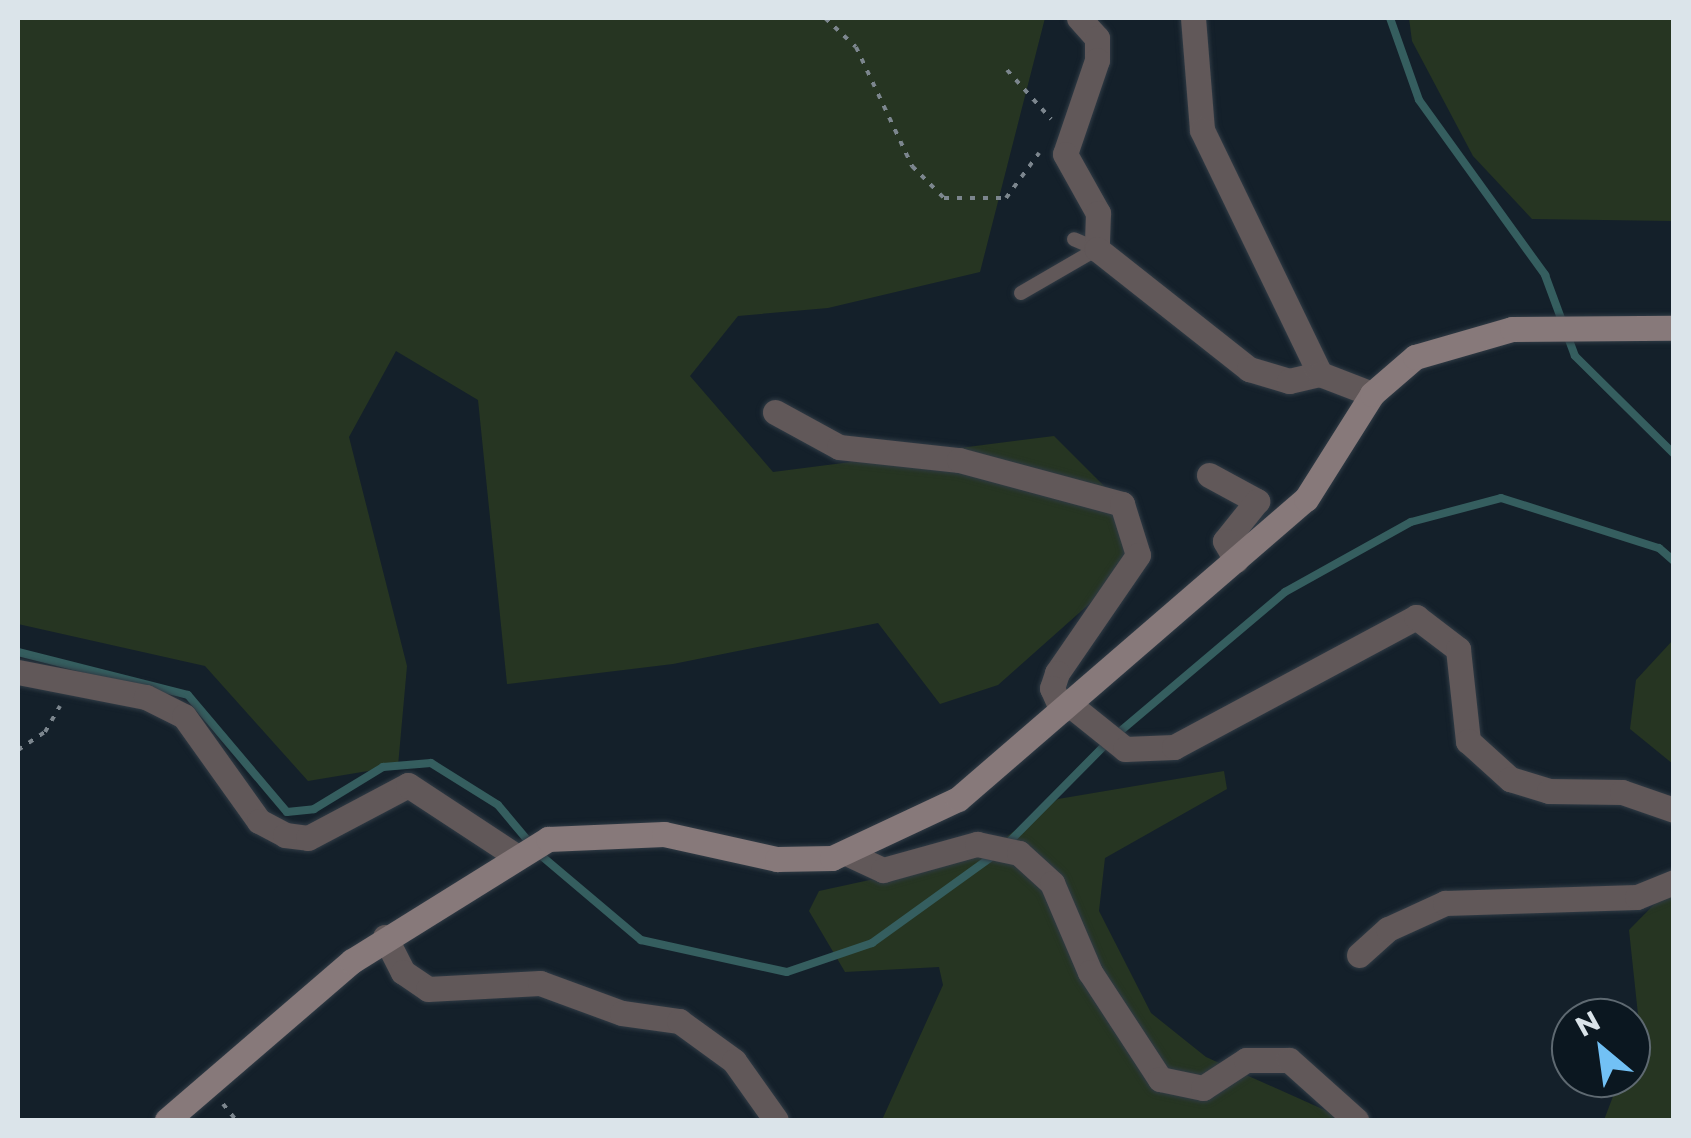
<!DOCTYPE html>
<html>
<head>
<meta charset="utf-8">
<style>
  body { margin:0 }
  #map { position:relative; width:1691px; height:1138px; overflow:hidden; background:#14202a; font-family:Montserrat,sans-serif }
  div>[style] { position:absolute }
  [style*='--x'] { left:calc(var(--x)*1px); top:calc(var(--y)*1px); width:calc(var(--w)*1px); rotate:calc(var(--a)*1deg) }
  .green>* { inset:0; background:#263522 }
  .stream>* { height:8px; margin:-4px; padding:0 4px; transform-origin:4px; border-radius:4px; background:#355e5f }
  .path>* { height:4px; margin-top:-2px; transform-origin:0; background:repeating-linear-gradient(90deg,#7c868e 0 5px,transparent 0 13px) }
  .roads { filter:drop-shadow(0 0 2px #303b45) drop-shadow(0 0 2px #303b45) }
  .lane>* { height:14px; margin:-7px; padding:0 7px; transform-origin:7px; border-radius:7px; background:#615859 }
  .street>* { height:25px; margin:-12.5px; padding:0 12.5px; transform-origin:12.5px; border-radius:12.5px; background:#615859 }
  .secondary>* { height:25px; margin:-12.5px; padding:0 12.5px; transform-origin:12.5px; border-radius:12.5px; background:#87797a }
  span { translate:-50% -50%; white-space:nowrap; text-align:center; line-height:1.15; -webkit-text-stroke:8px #0b1720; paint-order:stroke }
  .frame { position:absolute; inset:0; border:20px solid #dbe4ea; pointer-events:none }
  .north { position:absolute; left:1551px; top:998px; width:100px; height:100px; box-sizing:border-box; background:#0b1720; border:2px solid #5e6971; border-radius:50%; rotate:331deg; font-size:28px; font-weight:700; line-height:40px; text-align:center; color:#dbe4ea }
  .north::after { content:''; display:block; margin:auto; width:35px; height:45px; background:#72c1f5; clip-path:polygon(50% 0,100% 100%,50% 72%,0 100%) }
</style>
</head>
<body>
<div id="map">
  <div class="green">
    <i style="clip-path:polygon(18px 18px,1045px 18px,980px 272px,828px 308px,738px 316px,690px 376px,773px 472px,1054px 436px,1122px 504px,1132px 566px,998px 685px,940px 704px,878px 623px,673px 664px,507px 684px,478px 400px,396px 351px,349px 437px,407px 666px,398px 766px,308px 781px,205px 666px,18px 624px)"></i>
    <i style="clip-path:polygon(1409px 18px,1673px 18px,1673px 221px,1532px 219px,1473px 156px,1412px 41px)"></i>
    <i style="clip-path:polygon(1673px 640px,1673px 764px,1630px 729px,1636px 680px)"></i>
    <i style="clip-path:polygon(1224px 771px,1227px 789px,1105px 858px,1099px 911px,1151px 1013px,1206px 1057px,1347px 1120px,882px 1120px,943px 985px,939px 967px,845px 972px,809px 911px,819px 891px,980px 856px,1058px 799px)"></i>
    <i style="clip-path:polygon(1673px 885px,1673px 1120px,1604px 1120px,1620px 1078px,1631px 1078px,1639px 1024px,1629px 930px)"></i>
  </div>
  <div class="stream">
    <i style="--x:1390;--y:18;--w:87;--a:70.5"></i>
    <i style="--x:1419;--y:100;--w:216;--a:54.2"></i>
    <i style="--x:1545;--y:275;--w:86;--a:69.7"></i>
    <i style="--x:1575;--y:356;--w:139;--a:44.7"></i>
    <i style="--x:18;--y:652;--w:175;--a:14.2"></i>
    <i style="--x:188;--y:695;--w:153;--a:49.8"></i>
    <i style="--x:287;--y:812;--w:27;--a:-6"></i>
    <i style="--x:314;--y:809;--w:81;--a:-31.3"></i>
    <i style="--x:383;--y:767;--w:48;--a:-4.8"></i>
    <i style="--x:431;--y:763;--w:79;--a:32.1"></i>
    <i style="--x:498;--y:805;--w:48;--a:50"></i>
    <i style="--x:1117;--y:734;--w:220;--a:-40.2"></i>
    <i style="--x:1285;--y:592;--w:144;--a:-29.1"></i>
    <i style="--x:1411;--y:522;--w:93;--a:-14.9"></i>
    <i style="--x:1501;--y:498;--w:166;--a:17.6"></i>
    <i style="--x:1659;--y:548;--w:20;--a:41"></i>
    <i style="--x:1008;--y:843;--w:141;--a:-45.3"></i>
    <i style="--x:538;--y:853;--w:135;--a:40.2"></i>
    <i style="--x:641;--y:940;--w:149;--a:12.4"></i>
    <i style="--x:787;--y:972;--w:90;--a:-18.8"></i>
    <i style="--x:872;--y:943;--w:154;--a:-35.8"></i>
  </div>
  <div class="path">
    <i style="--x:825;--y:18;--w:42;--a:43.1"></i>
    <i style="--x:856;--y:47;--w:132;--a:64.8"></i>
    <i style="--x:912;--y:166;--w:45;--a:45"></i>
    <i style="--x:944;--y:198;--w:62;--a:0"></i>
    <i style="--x:1006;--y:198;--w:56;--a:-53.7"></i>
    <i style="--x:1007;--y:70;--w:66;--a:48.1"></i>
    <i style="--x:18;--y:750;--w:32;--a:-34"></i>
    <i style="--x:45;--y:732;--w:30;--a:-60"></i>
    <i style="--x:223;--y:1104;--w:21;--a:51"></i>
  </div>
  <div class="roads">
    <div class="lane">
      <i style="--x:1021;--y:293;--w:88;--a:-30.1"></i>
      <i style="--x:1097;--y:249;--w:25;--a:-157"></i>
    </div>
    <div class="street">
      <i style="--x:1079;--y:18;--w:27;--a:48"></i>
      <i style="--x:1097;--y:38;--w:22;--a:90"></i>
      <i style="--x:1097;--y:60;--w:99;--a:108.8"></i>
      <i style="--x:1065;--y:154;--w:68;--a:60.8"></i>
      <i style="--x:1098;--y:213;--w:36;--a:92"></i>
      <i style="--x:1097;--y:249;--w:194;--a:38.3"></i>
      <i style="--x:1249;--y:369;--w:42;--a:16.7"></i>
      <i style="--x:1289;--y:381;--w:32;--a:-13"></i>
      <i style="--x:1193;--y:18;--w:112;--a:85.4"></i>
      <i style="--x:1202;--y:130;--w:271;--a:64.2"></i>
      <i style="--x:1320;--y:374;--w:56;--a:21"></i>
      <i style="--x:775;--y:412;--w:73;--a:28.7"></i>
      <i style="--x:839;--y:447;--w:121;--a:6.2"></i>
      <i style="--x:959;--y:460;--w:169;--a:15.1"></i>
      <i style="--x:1122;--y:504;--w:53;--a:72.6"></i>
      <i style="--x:1138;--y:555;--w:143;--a:124.5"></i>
      <i style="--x:1057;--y:673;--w:16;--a:108"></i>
      <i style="--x:1052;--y:688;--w:24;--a:66"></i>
      <i style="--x:1209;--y:475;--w:55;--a:28.4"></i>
      <i style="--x:1257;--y:501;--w:51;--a:128.7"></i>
      <i style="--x:1225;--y:541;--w:22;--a:60"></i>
      <i style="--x:18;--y:672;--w:130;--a:11.1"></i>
      <i style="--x:146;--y:697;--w:42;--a:26.6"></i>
      <i style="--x:184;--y:716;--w:129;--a:54.5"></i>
      <i style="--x:259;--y:821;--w:30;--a:28"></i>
      <i style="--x:285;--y:835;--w:23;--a:7"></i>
      <i style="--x:308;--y:838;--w:113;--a:-27.9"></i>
      <i style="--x:408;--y:785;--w:129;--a:33.3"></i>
      <i style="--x:1069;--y:704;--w:72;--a:38.8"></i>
      <i style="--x:1125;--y:749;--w:49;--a:-2.3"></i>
      <i style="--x:1174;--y:747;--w:275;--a:-28.2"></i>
      <i style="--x:1416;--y:617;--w:53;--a:37.3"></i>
      <i style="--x:1458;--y:649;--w:93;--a:83.8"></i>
      <i style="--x:1468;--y:741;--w:57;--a:42.1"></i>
      <i style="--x:1510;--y:779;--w:41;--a:17.1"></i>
      <i style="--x:1549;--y:791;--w:73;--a:0.8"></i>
      <i style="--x:1622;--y:792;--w:55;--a:19.1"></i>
      <i style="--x:846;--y:853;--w:41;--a:24.7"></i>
      <i style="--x:883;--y:870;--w:98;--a:-15.5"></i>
      <i style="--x:977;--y:844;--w:43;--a:12.1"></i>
      <i style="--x:1019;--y:853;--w:45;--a:42.3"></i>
      <i style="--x:1052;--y:883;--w:97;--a:66.9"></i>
      <i style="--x:1090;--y:972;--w:128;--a:56.8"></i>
      <i style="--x:1160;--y:1079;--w:44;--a:11.8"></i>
      <i style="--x:1203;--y:1088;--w:51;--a:-33.1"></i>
      <i style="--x:1246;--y:1060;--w:43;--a:0"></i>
      <i style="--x:1289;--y:1060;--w:90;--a:41.8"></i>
      <i style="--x:385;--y:937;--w:39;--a:63"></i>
      <i style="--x:403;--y:972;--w:30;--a:34"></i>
      <i style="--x:428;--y:989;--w:112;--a:-3.1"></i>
      <i style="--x:540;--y:983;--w:87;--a:20.1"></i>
      <i style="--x:622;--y:1013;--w:58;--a:8"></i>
      <i style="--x:679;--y:1021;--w:68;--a:36"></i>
      <i style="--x:734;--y:1061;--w:72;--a:54.6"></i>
      <i style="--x:1359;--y:955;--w:39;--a:-42"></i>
      <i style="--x:1388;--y:929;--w:63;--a:-24.5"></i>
      <i style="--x:1445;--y:903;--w:192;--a:-1.8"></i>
      <i style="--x:1637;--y:897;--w:40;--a:-22"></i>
    </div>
    <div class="secondary">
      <i style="--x:167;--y:1120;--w:244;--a:-40.7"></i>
      <i style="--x:352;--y:961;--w:231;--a:-31.9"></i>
      <i style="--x:548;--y:839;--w:116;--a:-2.5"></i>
      <i style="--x:664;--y:834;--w:116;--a:12.5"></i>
      <i style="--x:777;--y:859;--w:55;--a:-1"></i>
      <i style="--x:832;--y:858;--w:139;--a:-25.1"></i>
      <i style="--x:958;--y:799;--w:459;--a:-40.8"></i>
      <i style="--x:1306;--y:499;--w:124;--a:-57.8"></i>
      <i style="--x:1372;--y:394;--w:57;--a:-40.7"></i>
      <i style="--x:1415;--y:357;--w:101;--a:-16.1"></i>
      <i style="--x:1512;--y:329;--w:162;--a:-0.4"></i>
    </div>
  </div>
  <div class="frame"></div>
  <div class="north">N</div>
</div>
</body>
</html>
